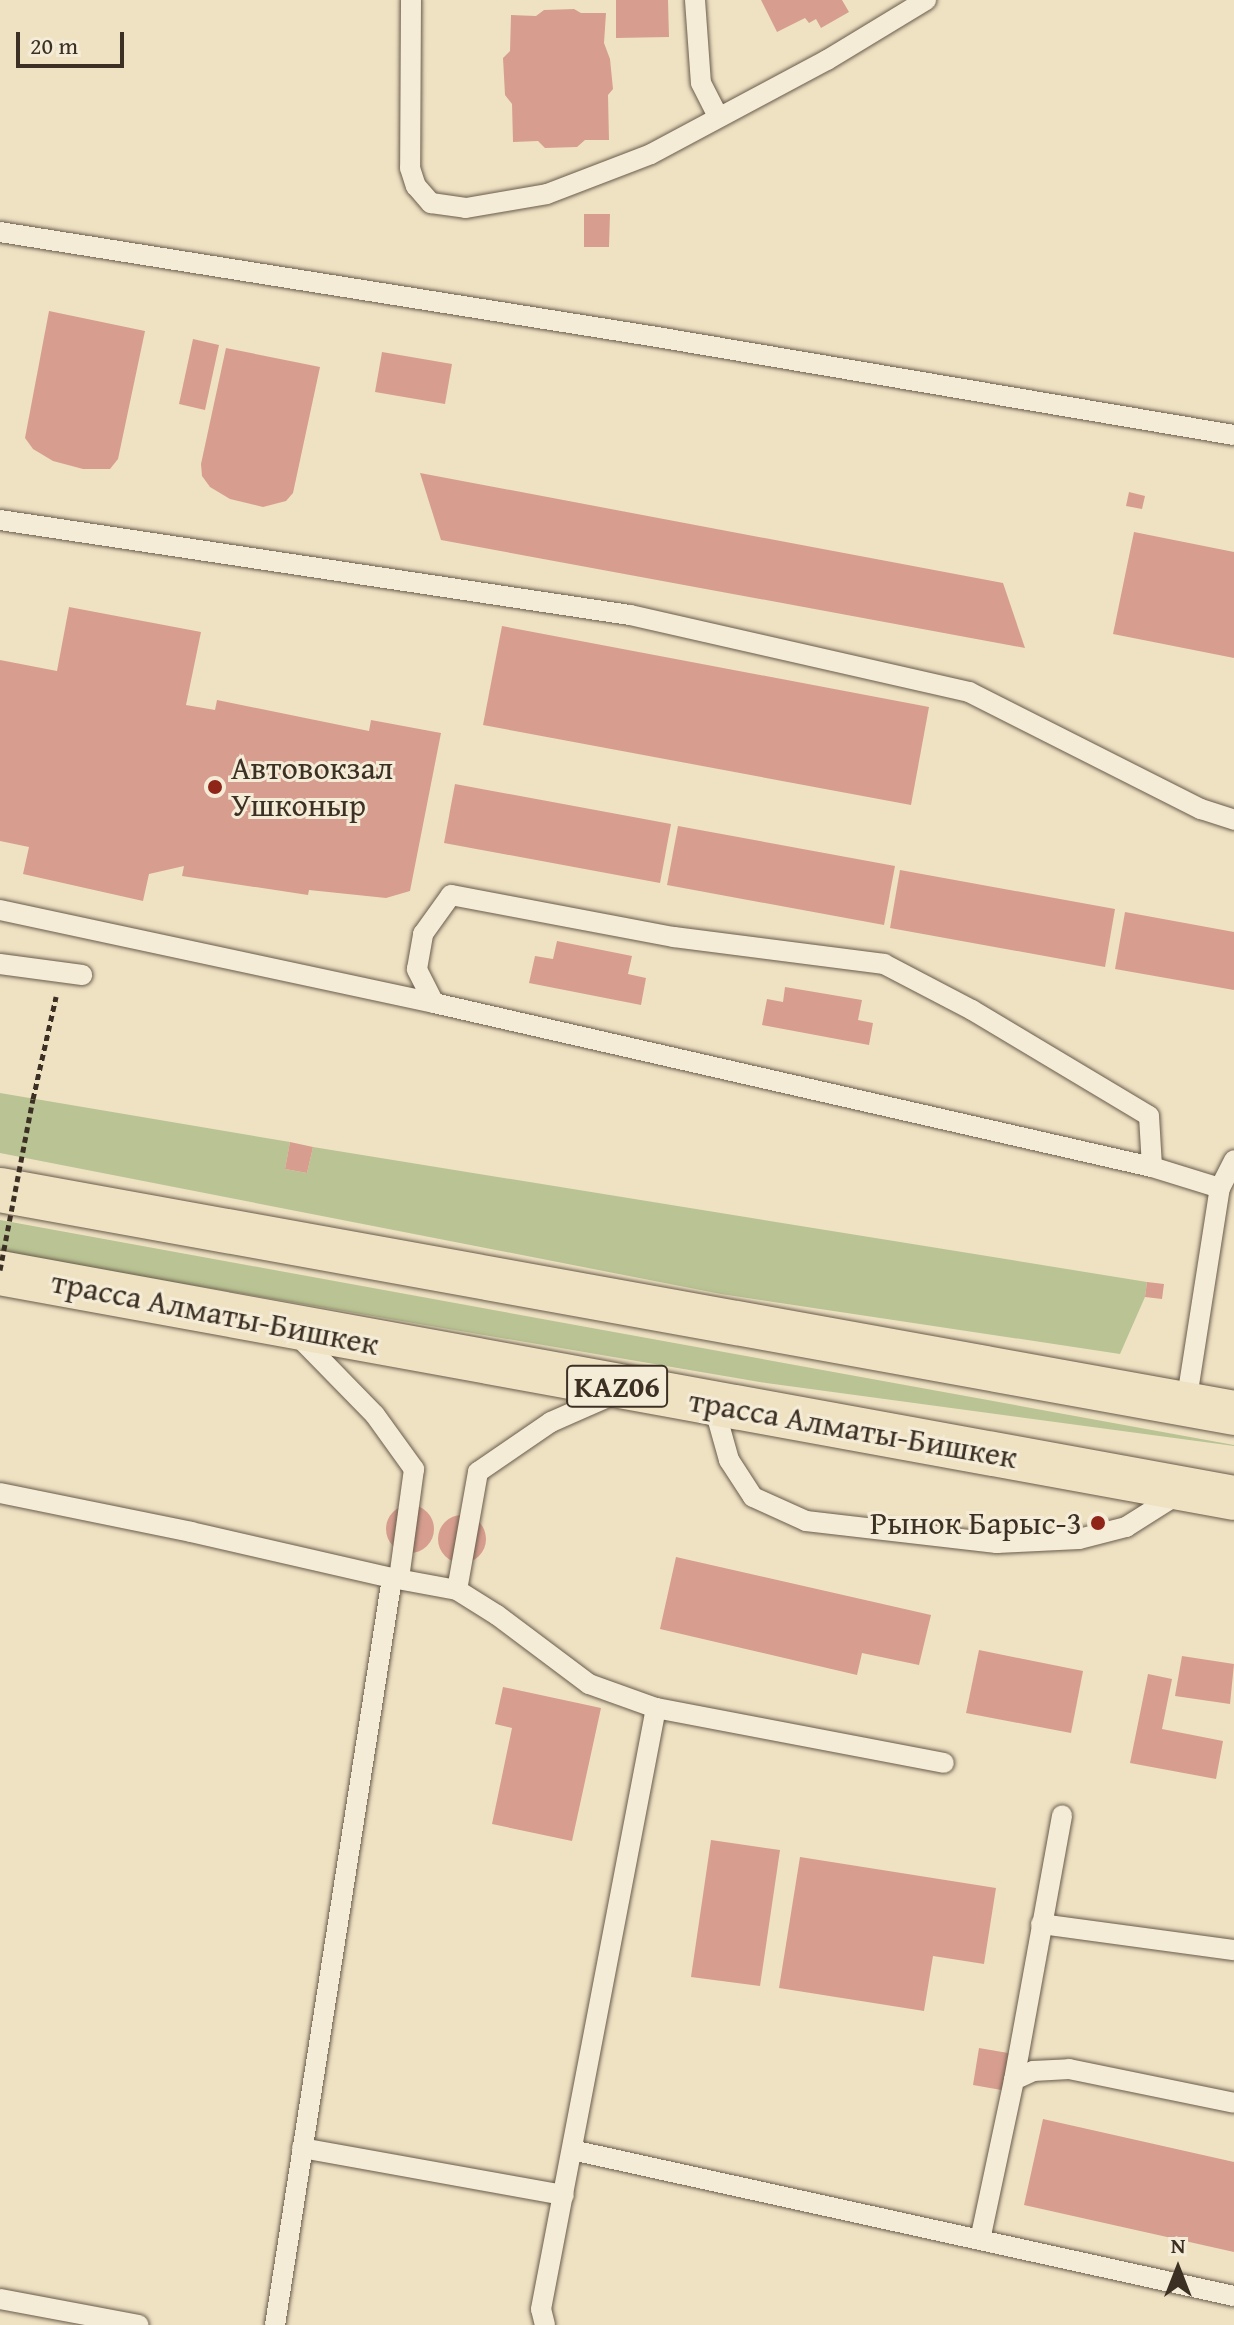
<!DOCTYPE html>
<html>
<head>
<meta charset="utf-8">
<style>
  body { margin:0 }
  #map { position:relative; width:1234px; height:2325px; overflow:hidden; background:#efe2c3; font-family:"Gentium Book Plus",serif }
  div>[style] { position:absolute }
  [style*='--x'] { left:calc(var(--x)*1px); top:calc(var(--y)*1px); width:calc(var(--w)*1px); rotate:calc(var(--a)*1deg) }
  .green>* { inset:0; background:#bac393 }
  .building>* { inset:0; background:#d79e8f }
  .round { border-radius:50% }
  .path>* { height:5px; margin-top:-2.5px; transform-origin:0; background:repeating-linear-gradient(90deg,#3c3024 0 6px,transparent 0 10px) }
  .roads { filter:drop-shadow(0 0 2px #695c4c) drop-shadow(0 0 2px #695c4c) }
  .lane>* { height:20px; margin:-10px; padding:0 10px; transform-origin:10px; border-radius:10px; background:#f5ecd8 }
  .highway>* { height:44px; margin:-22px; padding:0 22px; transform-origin:22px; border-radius:22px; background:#efe2c3 }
  .path-bridge>* { height:5px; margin-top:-2.5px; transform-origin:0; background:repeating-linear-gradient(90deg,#3c3024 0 6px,transparent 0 10px) }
  .dots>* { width:22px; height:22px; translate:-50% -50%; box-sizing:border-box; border:4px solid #f5ecd8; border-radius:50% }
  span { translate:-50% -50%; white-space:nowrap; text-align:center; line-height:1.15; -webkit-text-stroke:6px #f5ecd8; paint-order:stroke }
  .shield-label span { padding:2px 6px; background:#f5ecd8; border:2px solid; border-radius:6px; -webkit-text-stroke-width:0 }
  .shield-label { font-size:30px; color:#3c3024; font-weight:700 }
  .poi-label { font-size:32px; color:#3c3024 }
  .left { translate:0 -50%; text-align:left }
  .right { translate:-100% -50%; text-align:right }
  .street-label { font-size:32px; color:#3c3024 }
  .north { position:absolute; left:1138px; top:2229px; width:80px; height:80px; -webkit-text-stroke:6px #f5ecd8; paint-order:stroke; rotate:0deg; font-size:22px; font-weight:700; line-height:32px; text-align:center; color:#3c3024 }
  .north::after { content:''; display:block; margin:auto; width:28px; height:36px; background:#3c3024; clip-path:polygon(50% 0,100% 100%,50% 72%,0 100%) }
  .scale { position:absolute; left:16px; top:32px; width:108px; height:36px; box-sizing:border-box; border:4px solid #3c3024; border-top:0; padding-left:10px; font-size:24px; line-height:28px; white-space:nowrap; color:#3c3024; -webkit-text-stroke:6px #f5ecd8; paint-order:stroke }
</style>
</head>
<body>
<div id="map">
  <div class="green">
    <i style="clip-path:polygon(0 1093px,290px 1142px,285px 1169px,307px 1173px,313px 1147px,1147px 1282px,1145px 1297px,1120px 1354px,721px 1294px,0 1153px)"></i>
    <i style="clip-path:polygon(0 1220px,1234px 1445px,1234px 1446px,766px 1383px,3px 1253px,0 1253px)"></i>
  </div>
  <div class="building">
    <i style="clip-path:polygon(616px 0,668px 0,669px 37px,616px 38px)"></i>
    <i style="clip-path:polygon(761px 0,842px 0,849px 12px,821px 28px,816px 19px,809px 23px,805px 18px,777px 32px)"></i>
    <i style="clip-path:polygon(574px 9px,581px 13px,606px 13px,604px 43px,610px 59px,613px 89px,608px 95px,609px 140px,585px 140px,577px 147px,545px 148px,538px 141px,513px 142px,512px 104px,505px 95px,503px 58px,510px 51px,511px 15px,536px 16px,544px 10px)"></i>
    <i style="clip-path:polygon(584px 214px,610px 214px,609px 247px,584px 247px)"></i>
    <i style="clip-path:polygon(49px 311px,145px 331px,118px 459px,110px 469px,83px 469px,53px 461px,33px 449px,25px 438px)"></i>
    <i style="clip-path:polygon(193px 339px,219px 345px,205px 410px,179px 404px)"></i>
    <i style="clip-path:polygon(226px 348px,320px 367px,293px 493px,286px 501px,263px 507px,230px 499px,210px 487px,202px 476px,201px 464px)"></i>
    <i style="clip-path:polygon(382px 352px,452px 364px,445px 404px,375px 392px)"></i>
    <i style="clip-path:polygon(420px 473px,1003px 583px,1025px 648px,441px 540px)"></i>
    <i style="clip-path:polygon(1129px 492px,1145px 496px,1142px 509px,1126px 506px)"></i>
    <i style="clip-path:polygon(1134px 532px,1234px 552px,1234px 658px,1113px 634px)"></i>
    <i style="clip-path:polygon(69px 607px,201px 632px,186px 705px,215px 710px,217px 700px,369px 731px,371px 720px,441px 733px,410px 891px,386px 898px,309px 890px,308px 895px,182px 876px,184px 866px,149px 874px,143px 901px,23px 874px,29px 847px,0 841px,0 660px,57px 671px)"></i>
    <i style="clip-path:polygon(502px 626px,929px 707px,911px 805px,483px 725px)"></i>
    <i style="clip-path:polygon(455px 784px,671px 824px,660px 883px,444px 843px)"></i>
    <i style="clip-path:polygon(678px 826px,895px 866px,884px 925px,667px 885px)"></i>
    <i style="clip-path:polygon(900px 870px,1115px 909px,1105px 967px,890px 928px)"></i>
    <i style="clip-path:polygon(1125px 912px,1234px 932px,1234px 990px,1115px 969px)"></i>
    <i style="clip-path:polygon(557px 941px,632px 956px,628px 974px,646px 978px,641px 1005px,529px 983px,535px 956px,553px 959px)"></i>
    <i style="clip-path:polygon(785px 987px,862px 1000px,858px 1020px,873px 1023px,869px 1045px,762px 1025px,767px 999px,783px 1002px)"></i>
    <i style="clip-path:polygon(290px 1142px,313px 1147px,307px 1173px,285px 1169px)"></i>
    <i style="clip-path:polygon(1147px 1282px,1164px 1284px,1162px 1299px,1145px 1297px)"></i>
    <i class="round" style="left:386px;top:1505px;width:48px;height:48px"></i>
    <i class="round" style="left:438px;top:1515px;width:48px;height:48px"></i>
    <i style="clip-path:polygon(676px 1557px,931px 1615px,919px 1665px,862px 1653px,857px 1675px,660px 1629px)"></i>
    <i style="clip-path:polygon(979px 1650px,1083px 1671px,1071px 1733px,966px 1713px)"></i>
    <i style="clip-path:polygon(1182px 1656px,1234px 1664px,1230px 1704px,1175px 1696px)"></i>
    <i style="clip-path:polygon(1148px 1674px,1172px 1679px,1162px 1729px,1223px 1741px,1216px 1779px,1130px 1763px)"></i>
    <i style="clip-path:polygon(503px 1687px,601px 1708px,572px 1841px,492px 1824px,512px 1728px,495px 1724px)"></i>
    <i style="clip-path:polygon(711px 1840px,780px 1850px,760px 1986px,691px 1977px)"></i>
    <i style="clip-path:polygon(800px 1857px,996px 1888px,984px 1964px,933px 1956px,924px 2011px,779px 1988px)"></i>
    <i style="clip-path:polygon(979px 2048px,1014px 2054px,1007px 2091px,973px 2085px)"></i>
    <i style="clip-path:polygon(1043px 2119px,1234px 2162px,1234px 2252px,1024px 2205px)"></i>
  </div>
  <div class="path">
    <i style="--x:33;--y:1099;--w:105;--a:-77.3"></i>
  </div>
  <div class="roads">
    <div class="lane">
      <i style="--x:411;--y:0;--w:168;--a:90.3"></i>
      <i style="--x:410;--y:168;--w:19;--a:72"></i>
      <i style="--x:416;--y:186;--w:23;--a:49"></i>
      <i style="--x:431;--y:203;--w:35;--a:8"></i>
      <i style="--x:466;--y:208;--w:82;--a:-9.8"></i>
      <i style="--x:547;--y:194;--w:111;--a:-21"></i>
      <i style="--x:651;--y:154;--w:200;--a:-28.1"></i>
      <i style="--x:827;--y:60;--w:116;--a:-31.2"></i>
      <i style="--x:695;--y:0;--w:83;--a:85.9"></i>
      <i style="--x:701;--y:83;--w:38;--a:63"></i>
      <i style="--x:0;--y:232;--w:659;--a:9.08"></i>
      <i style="--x:651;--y:336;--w:591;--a:9.64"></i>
      <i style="--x:0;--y:520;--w:637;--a:8.58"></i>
      <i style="--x:630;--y:615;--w:348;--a:12.8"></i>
      <i style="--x:969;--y:692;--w:260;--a:26.8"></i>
      <i style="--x:1201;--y:809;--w:35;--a:18"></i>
      <i style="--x:0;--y:910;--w:444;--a:12.1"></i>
      <i style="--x:434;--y:1003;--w:736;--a:12.87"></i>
      <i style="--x:1152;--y:1167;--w:71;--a:17.2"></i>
      <i style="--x:0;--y:964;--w:83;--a:7.6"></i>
      <i style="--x:434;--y:1003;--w:38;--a:-117"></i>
      <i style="--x:417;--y:969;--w:36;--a:-80"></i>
      <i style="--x:423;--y:934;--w:48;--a:-54.3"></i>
      <i style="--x:451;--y:895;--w:227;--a:10.7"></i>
      <i style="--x:674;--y:937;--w:212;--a:7.3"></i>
      <i style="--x:884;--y:964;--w:99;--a:27.6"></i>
      <i style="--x:972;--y:1010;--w:206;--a:30.9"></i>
      <i style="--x:1149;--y:1116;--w:51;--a:86.6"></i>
      <i style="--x:296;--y:1334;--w:113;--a:45.7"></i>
      <i style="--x:375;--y:1415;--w:67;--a:54.2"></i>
      <i style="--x:414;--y:1469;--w:111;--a:97.8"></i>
      <i style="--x:713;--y:1403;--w:59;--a:74.3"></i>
      <i style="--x:729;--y:1460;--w:44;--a:57"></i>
      <i style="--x:753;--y:1497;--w:58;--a:24.4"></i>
      <i style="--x:806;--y:1521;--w:192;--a:6.6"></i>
      <i style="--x:997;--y:1543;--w:82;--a:-2.8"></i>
      <i style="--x:1079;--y:1539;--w:49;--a:-14.3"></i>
      <i style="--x:1126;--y:1527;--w:64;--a:-32.2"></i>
      <i style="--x:1186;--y:1404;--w:219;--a:-81.1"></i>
      <i style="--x:1220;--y:1188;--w:31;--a:-63"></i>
      <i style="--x:0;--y:1493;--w:195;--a:11.5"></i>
      <i style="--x:191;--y:1532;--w:206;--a:12.9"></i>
      <i style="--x:392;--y:1578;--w:756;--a:98.9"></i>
      <i style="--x:392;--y:1578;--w:66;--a:10.5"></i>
      <i style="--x:457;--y:1590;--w:47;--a:32"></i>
      <i style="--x:497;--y:1615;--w:115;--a:36.9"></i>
      <i style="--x:589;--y:1684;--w:71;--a:19.7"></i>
      <i style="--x:656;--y:1708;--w:293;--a:10.8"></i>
      <i style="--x:457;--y:1590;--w:120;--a:-79.9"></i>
      <i style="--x:478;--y:1472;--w:88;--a:-34.4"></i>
      <i style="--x:551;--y:1422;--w:72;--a:-23.7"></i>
      <i style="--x:1041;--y:1924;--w:195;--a:7.7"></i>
      <i style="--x:1014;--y:2080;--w:269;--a:-79.7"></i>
      <i style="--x:302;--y:2148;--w:266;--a:10.2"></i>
      <i style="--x:572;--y:2150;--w:678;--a:12.44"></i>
      <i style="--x:980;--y:2240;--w:164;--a:-78"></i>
      <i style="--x:1014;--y:2080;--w:21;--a:-25"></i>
      <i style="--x:1033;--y:2071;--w:36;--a:-3"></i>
      <i style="--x:1069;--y:2069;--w:168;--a:11.6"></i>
      <i style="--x:0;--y:2299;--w:141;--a:10.6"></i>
      <i style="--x:545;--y:2325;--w:16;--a:-104"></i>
      <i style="--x:541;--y:2309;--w:612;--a:-79.17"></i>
    </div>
    <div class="highway">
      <i style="--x:0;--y:1190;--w:1254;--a:10.24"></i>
      <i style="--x:0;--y:1273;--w:1254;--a:10.33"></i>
    </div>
  </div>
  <div class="path-bridge">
    <i style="--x:0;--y:1270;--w:174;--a:-79.1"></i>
  </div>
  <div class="dots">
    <i style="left:215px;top:787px;background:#8f2418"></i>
    <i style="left:1098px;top:1523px;background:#8f2418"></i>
  </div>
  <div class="shield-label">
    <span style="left:617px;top:1386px">KАZ06</span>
  </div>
  <div class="poi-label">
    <span class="left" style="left:231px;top:787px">Автовокзал<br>Ушконыр</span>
    <span class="right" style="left:1082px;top:1523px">Рынок Барыс-3</span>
  </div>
  <div class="street-label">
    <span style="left:215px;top:1313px;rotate:11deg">трасса Алматы-Бишкек</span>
    <span style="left:853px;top:1429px;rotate:10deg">трасса Алматы-Бишкек</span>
  </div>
  <div class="north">N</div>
  <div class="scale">20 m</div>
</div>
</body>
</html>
